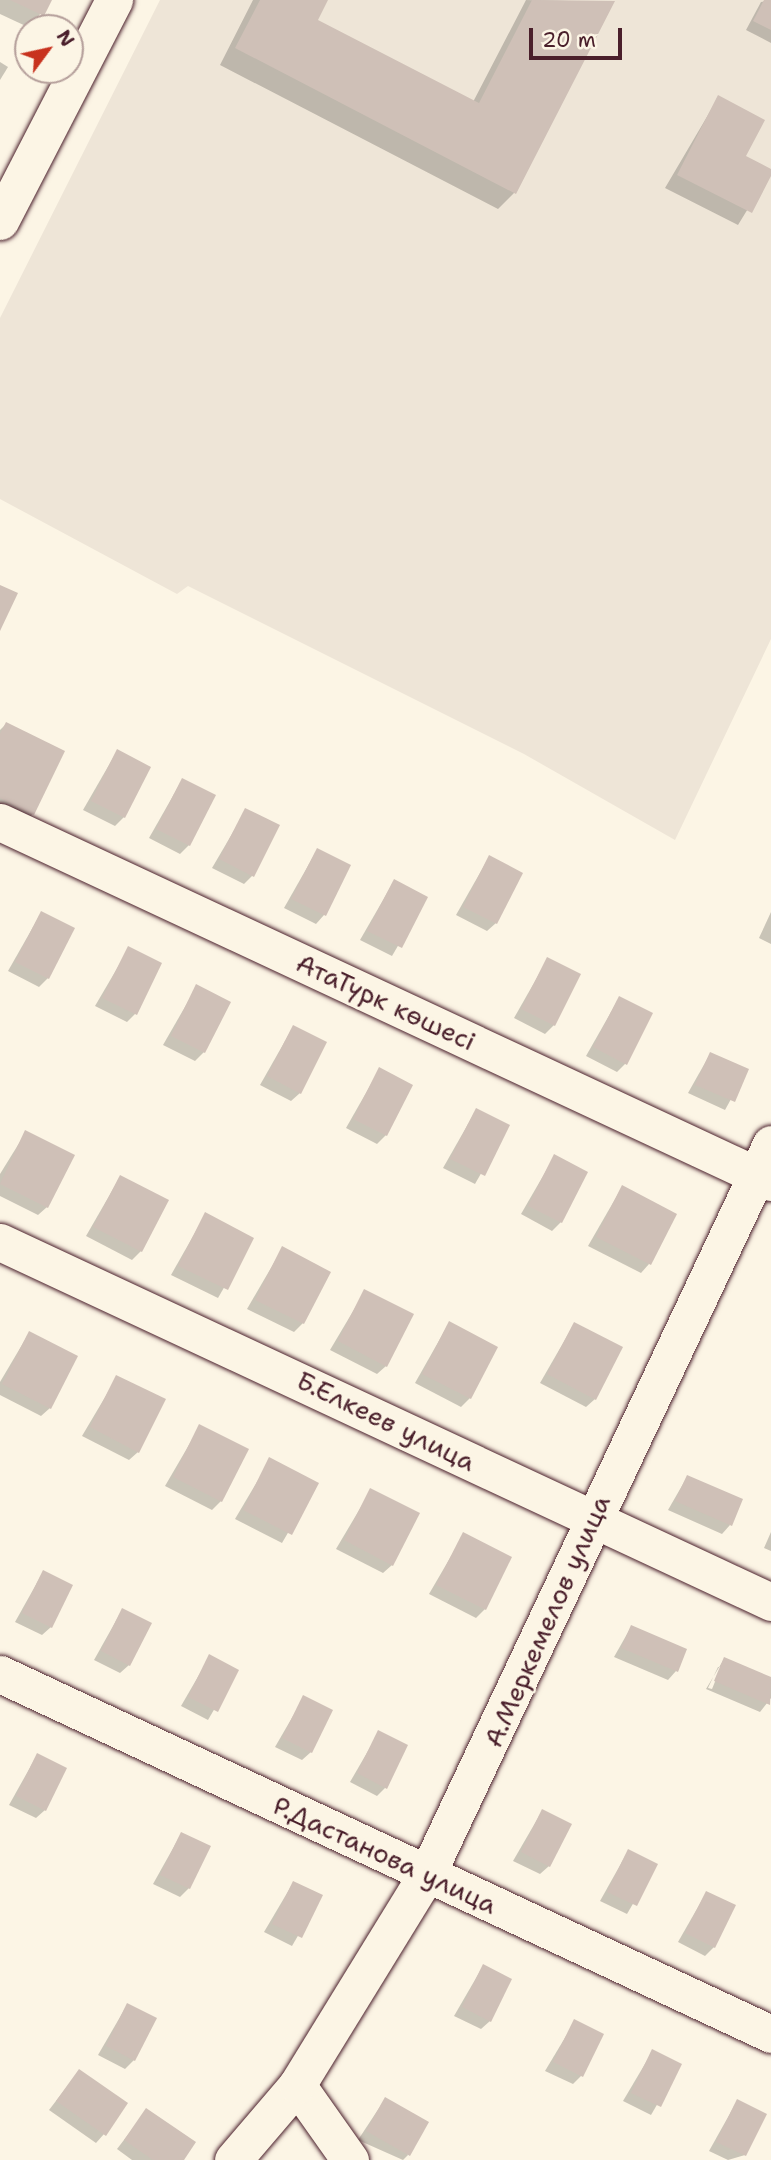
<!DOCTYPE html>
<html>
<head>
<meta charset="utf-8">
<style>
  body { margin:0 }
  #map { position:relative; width:771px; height:2160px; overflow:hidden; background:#fcf5e5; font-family:"Shantell Sans",sans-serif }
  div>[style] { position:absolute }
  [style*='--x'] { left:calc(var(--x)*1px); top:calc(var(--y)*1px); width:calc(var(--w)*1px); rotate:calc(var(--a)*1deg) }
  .built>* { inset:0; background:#eee5d7 }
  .shadow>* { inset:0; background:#0003 }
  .building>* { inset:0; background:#cfc0b7 }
  .roads { filter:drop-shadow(0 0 2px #4a1f2b) drop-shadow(0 0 2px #4a1f2b) }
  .minor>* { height:37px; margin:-18.5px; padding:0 18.5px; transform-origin:18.5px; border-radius:18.5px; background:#fcf5e5 }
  span { translate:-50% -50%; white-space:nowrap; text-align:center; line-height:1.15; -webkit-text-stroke:5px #fcf5e5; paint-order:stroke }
  .street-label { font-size:26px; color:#4a1f2b }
  .north { position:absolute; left:14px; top:14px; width:70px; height:70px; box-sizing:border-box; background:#fcf5e5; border:2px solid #b59f9b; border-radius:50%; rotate:57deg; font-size:19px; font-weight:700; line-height:28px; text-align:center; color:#4a1f2b }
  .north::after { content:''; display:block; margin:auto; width:24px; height:32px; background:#c8321e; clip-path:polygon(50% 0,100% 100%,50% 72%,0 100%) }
  .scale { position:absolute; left:529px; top:28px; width:93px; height:32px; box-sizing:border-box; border:4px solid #4a1f2b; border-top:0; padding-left:9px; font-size:21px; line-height:24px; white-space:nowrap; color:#4a1f2b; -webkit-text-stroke:5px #fcf5e5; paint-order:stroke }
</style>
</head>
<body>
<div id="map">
  <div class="built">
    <i style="clip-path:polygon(160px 0,771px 0,771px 639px,675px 840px,524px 754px,188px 586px,177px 594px,0 499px,0 318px)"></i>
  </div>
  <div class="shadow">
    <i style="clip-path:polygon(0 0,50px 0,30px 28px,0 14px)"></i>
    <i style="clip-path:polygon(253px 0,326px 0,315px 20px,473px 102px,526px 0,613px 2px,514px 193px,498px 209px,220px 65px)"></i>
    <i style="clip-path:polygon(771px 0,771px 43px,746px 30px,761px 2px)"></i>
    <i style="clip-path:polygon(0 62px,8px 67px,0 80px)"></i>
    <i style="clip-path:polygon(718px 98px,744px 156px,771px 171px,738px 225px,665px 188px)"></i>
    <i style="clip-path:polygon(6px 724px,33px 814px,20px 827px,0 817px,0 730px)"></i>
    <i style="clip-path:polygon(117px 751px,124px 817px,115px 826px,83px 810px)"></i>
    <i style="clip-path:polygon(182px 780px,189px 845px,180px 854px,149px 838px)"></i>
    <i style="clip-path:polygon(246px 810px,252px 876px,244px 884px,212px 868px)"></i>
    <i style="clip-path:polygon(317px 850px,324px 915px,316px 924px,284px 908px)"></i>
    <i style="clip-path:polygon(489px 857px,496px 923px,487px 931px,456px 915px)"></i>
    <i style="clip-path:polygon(394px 881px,426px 898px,392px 956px,360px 940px)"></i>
    <i style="clip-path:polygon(771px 912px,771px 944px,759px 938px)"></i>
    <i style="clip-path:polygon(41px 913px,48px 978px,39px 987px,8px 971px)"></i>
    <i style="clip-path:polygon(129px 948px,135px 1014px,127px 1022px,95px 1006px)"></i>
    <i style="clip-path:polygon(547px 960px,554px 1025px,545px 1034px,514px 1018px)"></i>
    <i style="clip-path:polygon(197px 986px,204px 1052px,195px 1061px,163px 1045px)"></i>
    <i style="clip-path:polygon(619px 998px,626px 1063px,617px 1072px,586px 1056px)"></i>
    <i style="clip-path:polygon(293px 1027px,300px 1093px,291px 1101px,260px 1085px)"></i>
    <i style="clip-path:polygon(710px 1054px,747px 1070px,725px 1110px,688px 1093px)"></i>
    <i style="clip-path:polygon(379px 1070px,386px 1135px,377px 1144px,346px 1128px)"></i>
    <i style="clip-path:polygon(476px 1110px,508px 1126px,475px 1184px,443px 1168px)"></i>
    <i style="clip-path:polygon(26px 1132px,47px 1207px,38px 1215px,0 1196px,0 1174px)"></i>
    <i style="clip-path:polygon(554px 1157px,561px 1222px,552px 1231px,521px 1214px)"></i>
    <i style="clip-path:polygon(120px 1177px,141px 1251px,132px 1260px,86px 1236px)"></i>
    <i style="clip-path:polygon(622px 1187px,649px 1264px,641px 1273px,588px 1246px)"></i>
    <i style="clip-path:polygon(205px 1215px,252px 1239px,218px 1298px,171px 1275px)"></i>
    <i style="clip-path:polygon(282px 1249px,303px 1323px,294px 1332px,247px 1309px)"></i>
    <i style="clip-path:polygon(365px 1291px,386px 1366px,377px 1374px,330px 1350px)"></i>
    <i style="clip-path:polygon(449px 1323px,470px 1398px,461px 1407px,415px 1383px)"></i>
    <i style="clip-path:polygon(574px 1324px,595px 1399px,586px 1407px,540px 1383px)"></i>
    <i style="clip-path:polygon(29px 1333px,50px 1408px,41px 1416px,0 1395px,0 1382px)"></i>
    <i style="clip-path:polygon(117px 1377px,138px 1452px,129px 1460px,82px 1436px)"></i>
    <i style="clip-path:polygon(200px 1426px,221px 1501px,212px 1510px,165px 1486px)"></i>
    <i style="clip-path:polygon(270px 1460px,317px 1483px,282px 1543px,235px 1519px)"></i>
    <i style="clip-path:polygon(687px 1477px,730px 1525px,722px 1534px,668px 1510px)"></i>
    <i style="clip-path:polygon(371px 1490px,392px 1565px,383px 1573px,336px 1549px)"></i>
    <i style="clip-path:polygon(771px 1532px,771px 1551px,764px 1548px)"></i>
    <i style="clip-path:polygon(464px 1534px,485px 1609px,476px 1618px,429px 1594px)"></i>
    <i style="clip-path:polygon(43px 1572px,51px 1627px,42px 1635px,15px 1622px)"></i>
    <i style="clip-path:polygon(122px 1610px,129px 1665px,120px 1673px,94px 1660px)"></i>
    <i style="clip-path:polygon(631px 1627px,676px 1671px,668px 1680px,614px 1657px)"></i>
    <i style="clip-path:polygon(210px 1656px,237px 1670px,208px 1720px,181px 1706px)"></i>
    <i style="clip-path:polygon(evenodd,724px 1659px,771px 1679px,771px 1698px,760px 1712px,706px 1689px,724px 1659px,718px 1667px,721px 1667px,712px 1689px,708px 1688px,718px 1667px)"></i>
    <i style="clip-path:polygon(304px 1697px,311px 1752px,302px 1760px,275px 1747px)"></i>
    <i style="clip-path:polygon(379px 1732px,385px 1788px,377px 1796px,350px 1782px)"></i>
    <i style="clip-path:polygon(37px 1755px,45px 1810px,36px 1818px,9px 1805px)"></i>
    <i style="clip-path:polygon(542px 1811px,549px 1866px,540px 1874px,513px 1861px)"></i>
    <i style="clip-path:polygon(181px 1834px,189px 1888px,180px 1897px,153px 1884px)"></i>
    <i style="clip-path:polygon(628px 1851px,656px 1864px,627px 1914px,600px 1901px)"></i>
    <i style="clip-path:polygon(293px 1883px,321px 1896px,292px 1946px,264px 1932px)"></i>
    <i style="clip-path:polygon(706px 1893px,714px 1947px,705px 1956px,678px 1942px)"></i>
    <i style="clip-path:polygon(483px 1966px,490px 2021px,481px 2029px,454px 2016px)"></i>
    <i style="clip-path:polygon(127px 2005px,134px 2060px,125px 2069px,98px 2055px)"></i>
    <i style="clip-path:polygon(575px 2021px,581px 2076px,573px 2084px,545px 2071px)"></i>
    <i style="clip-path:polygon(652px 2052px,680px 2065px,651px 2115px,623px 2101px)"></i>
    <i style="clip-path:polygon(79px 2071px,104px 2134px,96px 2143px,49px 2110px)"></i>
    <i style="clip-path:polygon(385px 2099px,408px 2155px,403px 2160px,358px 2140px)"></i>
    <i style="clip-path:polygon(737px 2101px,745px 2155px,728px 2160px,709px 2151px)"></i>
    <i style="clip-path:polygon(147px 2110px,182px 2160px,132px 2160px,117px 2149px)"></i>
  </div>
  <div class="building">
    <i style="clip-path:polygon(10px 0,52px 0,44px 16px)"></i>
    <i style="clip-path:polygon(260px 0,328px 0,318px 20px,479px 103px,532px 0,615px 1px,516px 194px,235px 48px)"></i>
    <i style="clip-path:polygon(764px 0,771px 0,771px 30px,753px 21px)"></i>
    <i style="clip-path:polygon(718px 95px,765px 120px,746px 156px,771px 169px,771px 176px,752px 213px,677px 175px)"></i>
    <i style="clip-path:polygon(0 585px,18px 593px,0 631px)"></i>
    <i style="clip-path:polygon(6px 722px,65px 751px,34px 815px,0 798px,0 734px)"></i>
    <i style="clip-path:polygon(117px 749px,151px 767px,125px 818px,91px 801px)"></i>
    <i style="clip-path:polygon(182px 778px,216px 795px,190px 846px,156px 829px)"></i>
    <i style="clip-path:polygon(245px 808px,280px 825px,254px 877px,219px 859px)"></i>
    <i style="clip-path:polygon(317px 848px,351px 865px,326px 916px,291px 899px)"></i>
    <i style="clip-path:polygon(489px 855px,523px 873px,497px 924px,463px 907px)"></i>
    <i style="clip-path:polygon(394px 879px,428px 897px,402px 948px,367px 931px)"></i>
    <i style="clip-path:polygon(41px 911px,75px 928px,49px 979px,15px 962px)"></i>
    <i style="clip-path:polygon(128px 946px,162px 963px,137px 1015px,102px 998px)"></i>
    <i style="clip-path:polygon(547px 957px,581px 974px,555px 1026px,521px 1009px)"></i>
    <i style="clip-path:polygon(196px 984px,231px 1002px,205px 1053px,171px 1036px)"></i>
    <i style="clip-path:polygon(619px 996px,653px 1013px,627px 1065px,593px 1047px)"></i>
    <i style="clip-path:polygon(293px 1025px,327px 1042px,301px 1094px,267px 1076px)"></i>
    <i style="clip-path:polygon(710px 1052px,749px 1069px,735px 1102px,695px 1085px)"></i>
    <i style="clip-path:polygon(379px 1067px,413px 1085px,387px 1136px,353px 1119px)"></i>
    <i style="clip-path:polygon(476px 1108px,510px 1125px,485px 1176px,450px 1159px)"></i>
    <i style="clip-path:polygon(25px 1130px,75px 1155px,48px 1208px,0 1184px)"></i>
    <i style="clip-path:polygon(554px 1154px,588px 1172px,562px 1223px,528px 1206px)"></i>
    <i style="clip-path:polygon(120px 1175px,169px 1200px,142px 1252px,93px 1227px)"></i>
    <i style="clip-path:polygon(622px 1185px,677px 1214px,651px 1265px,596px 1237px)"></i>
    <i style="clip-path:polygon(205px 1212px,254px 1238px,228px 1290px,178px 1266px)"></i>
    <i style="clip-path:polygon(282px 1246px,331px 1272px,304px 1324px,255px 1300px)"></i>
    <i style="clip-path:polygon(364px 1289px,414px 1314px,387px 1367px,338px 1341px)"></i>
    <i style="clip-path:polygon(449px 1321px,498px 1347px,471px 1399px,422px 1374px)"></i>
    <i style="clip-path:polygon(574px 1322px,623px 1347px,596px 1400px,547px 1374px)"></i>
    <i style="clip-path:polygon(29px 1331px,78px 1356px,51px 1409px,2px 1384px)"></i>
    <i style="clip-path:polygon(116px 1375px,166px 1399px,139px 1453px,90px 1427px)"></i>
    <i style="clip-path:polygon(199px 1424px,249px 1449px,222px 1502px,173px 1477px)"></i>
    <i style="clip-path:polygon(269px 1457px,319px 1483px,292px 1535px,243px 1510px)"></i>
    <i style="clip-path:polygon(687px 1475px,743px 1499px,732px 1526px,675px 1501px)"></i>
    <i style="clip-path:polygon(370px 1488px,420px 1513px,393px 1566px,344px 1540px)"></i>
    <i style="clip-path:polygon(463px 1532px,512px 1557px,486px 1610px,436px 1585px)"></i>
    <i style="clip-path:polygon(43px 1570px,73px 1585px,52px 1628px,22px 1613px)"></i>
    <i style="clip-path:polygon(122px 1608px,152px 1623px,130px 1666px,101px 1651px)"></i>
    <i style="clip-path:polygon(631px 1625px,687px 1649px,678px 1672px,621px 1648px)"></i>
    <i style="clip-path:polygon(209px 1654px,239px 1670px,218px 1712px,188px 1697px)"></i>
    <i style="clip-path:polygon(724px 1657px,771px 1677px,770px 1705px,714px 1681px)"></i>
    <i style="clip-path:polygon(303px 1695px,333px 1710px,312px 1753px,282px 1738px)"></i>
    <i style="clip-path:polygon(378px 1730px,408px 1745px,387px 1789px,357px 1773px)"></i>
    <i style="clip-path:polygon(37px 1753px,67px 1768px,46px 1811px,16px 1796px)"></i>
    <i style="clip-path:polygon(542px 1809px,572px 1824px,550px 1867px,521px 1852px)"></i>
    <i style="clip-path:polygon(181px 1832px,211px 1846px,190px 1889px,160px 1875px)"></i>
    <i style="clip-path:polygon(628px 1849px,658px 1864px,637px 1906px,607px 1892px)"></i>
    <i style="clip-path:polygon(293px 1881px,323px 1895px,302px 1938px,272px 1924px)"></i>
    <i style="clip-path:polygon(706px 1891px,736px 1905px,715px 1948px,685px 1933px)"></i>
    <i style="clip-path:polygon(483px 1964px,512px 1979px,491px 2022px,462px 2007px)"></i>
    <i style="clip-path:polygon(127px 2003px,157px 2018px,135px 2061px,106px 2046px)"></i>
    <i style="clip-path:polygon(574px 2019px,604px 2034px,583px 2077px,553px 2062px)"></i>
    <i style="clip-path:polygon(652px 2049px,682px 2064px,661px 2107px,631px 2093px)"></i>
    <i style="clip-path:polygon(79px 2069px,128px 2103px,106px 2136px,56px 2101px)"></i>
    <i style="clip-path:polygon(385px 2097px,429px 2122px,410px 2156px,366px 2131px)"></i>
    <i style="clip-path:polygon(737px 2099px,767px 2114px,746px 2156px,716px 2142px)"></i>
    <i style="clip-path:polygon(146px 2108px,196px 2142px,184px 2160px,153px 2160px,124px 2140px)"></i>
  </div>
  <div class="roads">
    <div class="minor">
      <i style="--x:0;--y:221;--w:249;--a:-62.7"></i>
      <i style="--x:0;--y:822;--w:851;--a:25.03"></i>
      <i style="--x:0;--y:1242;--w:851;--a:25.03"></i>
      <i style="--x:0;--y:1674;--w:851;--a:25.03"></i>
      <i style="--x:297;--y:2085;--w:92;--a:54.8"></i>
      <i style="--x:233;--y:2160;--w:99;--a:-49.5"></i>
      <i style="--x:297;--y:2085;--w:248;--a:-58.4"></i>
      <i style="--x:427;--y:1874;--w:807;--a:-64.77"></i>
    </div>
  </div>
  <div class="street-label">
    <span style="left:386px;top:1002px;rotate:25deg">АтаТүрк көшесі</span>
    <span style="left:386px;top:1421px;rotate:26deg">Б.Елкеев улица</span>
    <span style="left:547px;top:1621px;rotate:-66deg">А.Меркемелов улица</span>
    <span style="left:385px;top:1855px;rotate:25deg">Р.Дастанова улица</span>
  </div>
  <div class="north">N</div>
  <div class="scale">20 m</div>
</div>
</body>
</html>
